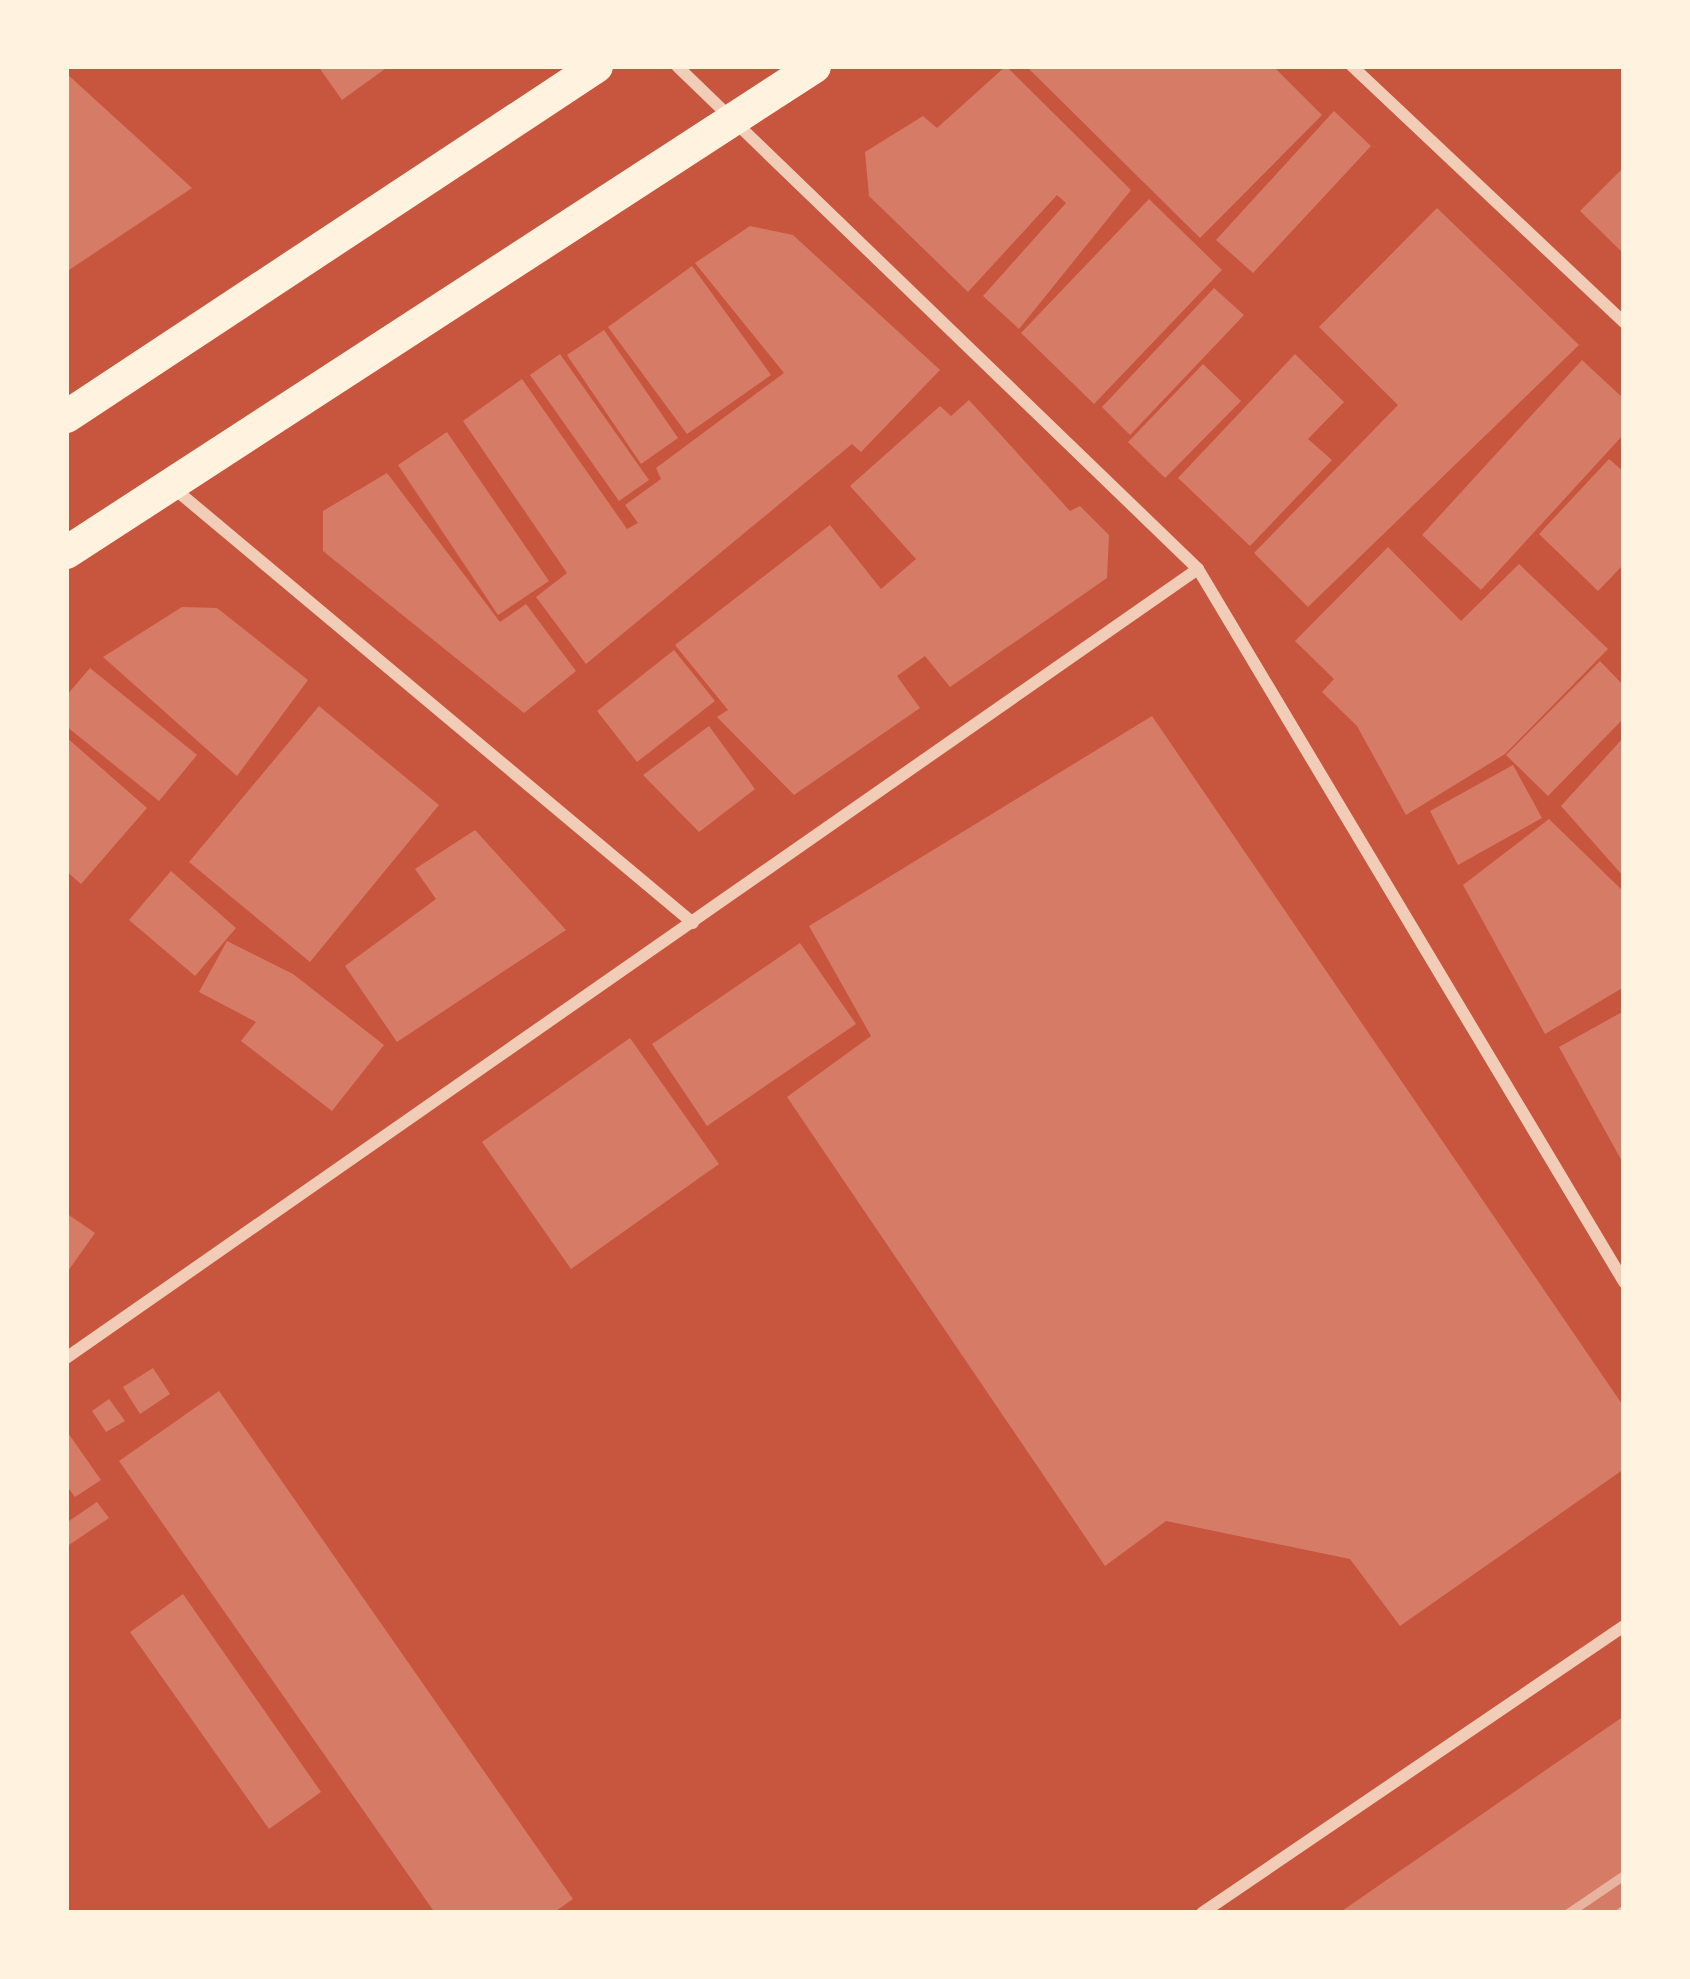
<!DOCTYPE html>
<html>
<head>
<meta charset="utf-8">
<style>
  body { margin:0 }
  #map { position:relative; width:1690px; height:1979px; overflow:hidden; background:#c8553d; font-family:"Fira Sans Condensed",sans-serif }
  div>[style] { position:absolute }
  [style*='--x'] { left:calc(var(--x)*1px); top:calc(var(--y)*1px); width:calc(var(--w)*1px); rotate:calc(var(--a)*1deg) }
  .building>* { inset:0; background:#d67c66 }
  .minor>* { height:12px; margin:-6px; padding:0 6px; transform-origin:6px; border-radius:6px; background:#f1ccb7 }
  .trunk>* { height:33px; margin:-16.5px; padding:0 16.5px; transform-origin:16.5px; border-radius:16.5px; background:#fff3e0 }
  .rail>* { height:9px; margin:-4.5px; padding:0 4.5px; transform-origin:4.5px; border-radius:4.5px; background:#e9b49f }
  span { translate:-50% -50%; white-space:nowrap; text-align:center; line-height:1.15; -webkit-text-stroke:10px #fff3e0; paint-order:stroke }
  .frame { position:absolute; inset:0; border:69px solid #fff3e0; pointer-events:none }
</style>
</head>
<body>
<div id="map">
  <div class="building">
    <i style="clip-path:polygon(318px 66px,389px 66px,342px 100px)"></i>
    <i style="clip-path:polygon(1006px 66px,1131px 190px,1019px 329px,983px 296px,1066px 203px,1057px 195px,968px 292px,869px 196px,865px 152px,923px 116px,937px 128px)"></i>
    <i style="clip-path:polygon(1026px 66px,1273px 66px,1322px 115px,1200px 238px)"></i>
    <i style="clip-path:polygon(66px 73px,192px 188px,66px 272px)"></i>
    <i style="clip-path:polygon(1334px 111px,1371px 146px,1253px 273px,1216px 240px)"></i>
    <i style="clip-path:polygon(1624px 167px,1624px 254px,1580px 211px)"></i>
    <i style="clip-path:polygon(1149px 199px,1222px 270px,1094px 404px,1021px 333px)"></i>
    <i style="clip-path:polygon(1437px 208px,1579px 345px,1308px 607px,1254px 553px,1398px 405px,1319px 327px)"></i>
    <i style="clip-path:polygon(750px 226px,793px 235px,940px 370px,861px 452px,852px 444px,586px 664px,536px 597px,567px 573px,463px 421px,522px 379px,627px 529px,638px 523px,625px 505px,661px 479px,656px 468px,784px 373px,695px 263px)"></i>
    <i style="clip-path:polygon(692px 266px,771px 375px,687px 434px,608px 327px)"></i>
    <i style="clip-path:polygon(1214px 288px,1244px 315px,1130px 435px,1102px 407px)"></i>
    <i style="clip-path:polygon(604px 330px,678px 438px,641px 464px,567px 355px)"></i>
    <i style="clip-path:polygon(560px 354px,649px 480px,619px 501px,530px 375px)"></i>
    <i style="clip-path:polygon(1295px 354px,1344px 402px,1308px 439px,1332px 460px,1250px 546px,1178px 478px)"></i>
    <i style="clip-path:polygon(1582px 360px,1624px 399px,1624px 434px,1481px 590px,1422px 535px)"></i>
    <i style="clip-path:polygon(1203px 364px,1241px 401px,1165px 478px,1128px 442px)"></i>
    <i style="clip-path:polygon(969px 400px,1070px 511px,1080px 506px,1109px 535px,1107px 578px,950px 687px,925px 656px,897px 676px,920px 708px,794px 795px,717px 717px,728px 710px,675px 645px,830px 525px,881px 589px,916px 559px,850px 486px,940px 406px,951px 416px)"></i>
    <i style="clip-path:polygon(447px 432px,549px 581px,498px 615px,398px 465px)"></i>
    <i style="clip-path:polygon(1609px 459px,1624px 472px,1624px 564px,1598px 591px,1539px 534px)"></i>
    <i style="clip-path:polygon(387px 473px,500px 622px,526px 604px,576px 671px,524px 713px,323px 551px,323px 511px)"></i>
    <i style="clip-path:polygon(1388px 547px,1461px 621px,1519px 564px,1608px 649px,1505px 754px,1406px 815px,1357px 726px,1322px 692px,1334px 679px,1295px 641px)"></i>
    <i style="clip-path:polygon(182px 607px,217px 608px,308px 680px,237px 776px,103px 657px)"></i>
    <i style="clip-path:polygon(674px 650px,715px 701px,637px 762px,597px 711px)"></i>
    <i style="clip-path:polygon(1600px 661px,1624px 686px,1624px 718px,1548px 796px,1506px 755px)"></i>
    <i style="clip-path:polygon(90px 668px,197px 755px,159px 801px,66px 726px,66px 696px)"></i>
    <i style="clip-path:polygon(319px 706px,439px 805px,310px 962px,189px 862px)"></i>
    <i style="clip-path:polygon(1152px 716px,1624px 1407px,1624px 1469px,1400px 1626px,1350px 1559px,1166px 1521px,1105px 1566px,787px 1097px,871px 1036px,809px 926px)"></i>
    <i style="clip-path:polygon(709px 726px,755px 789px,699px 832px,643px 775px)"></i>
    <i style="clip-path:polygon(66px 737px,147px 808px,81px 884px,66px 871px)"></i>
    <i style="clip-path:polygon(1624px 737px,1624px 877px,1561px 806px)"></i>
    <i style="clip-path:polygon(1513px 765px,1542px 818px,1458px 865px,1430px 811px)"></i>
    <i style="clip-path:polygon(1549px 819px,1624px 892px,1624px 987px,1545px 1034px,1463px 885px)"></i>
    <i style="clip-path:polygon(475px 830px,566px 930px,397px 1042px,345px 966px,436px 899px,415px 869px)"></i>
    <i style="clip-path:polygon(171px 871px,236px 928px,195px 976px,129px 920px)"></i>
    <i style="clip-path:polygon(227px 941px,293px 974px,384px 1045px,332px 1111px,241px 1041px,256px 1022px,199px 992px)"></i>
    <i style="clip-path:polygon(800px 943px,856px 1024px,707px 1126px,652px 1044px)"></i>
    <i style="clip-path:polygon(1624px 1011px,1624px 1165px,1559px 1047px)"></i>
    <i style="clip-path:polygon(630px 1038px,719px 1164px,571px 1269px,482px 1142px)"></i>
    <i style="clip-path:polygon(66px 1213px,95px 1233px,66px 1274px)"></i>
    <i style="clip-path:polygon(153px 1368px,170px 1394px,140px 1414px,123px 1387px)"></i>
    <i style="clip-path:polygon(219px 1391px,573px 1899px,553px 1913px,435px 1913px,119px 1461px)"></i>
    <i style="clip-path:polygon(109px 1399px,125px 1421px,106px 1432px,92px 1411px)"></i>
    <i style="clip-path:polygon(66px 1430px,101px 1480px,75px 1497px,66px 1485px)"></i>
    <i style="clip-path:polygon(97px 1502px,109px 1518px,66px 1547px,66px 1523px)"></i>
    <i style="clip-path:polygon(183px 1594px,321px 1792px,269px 1829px,130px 1632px)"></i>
    <i style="clip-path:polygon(1624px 1716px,1624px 1913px,1339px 1913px)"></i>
  </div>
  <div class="minor">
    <i style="--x:677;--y:66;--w:724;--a:43.99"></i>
    <i style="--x:1198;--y:569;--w:831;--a:59.14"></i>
    <i style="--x:1352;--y:66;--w:374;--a:43.3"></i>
    <i style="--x:170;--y:485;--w:682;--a:39.95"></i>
    <i style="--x:66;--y:1358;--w:1380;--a:-34.88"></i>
    <i style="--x:1202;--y:1913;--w:510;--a:-34.22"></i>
  </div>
  <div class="trunk">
    <i style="--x:66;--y:416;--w:635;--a:-33.44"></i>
    <i style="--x:66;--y:552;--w:892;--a:-33.01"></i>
  </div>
  <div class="rail">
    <i style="--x:1568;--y:1913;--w:68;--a:-34.2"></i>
    <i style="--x:1619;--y:1913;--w:6;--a:-39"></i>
  </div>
  <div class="frame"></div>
</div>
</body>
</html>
